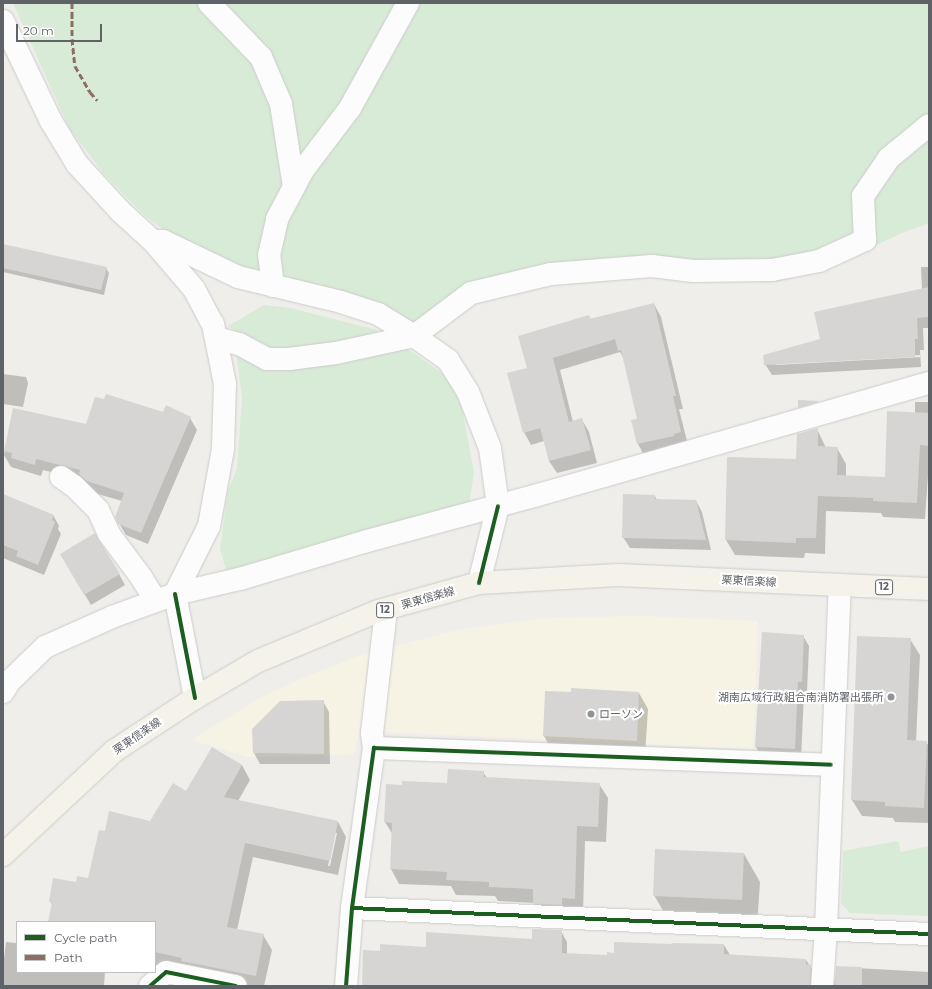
<!DOCTYPE html>
<html>
<head>
<meta charset="utf-8">
<style>
  body { margin:0 }
  #map { position:relative; width:932px; height:989px; overflow:hidden; background:#efeeea; font-family:Montserrat,"Noto Sans JP",sans-serif }
  div>[style] { position:absolute }
  [style*='--x'] { left:calc(var(--x)*1px); top:calc(var(--y)*1px); width:calc(var(--w)*1px); rotate:calc(var(--a)*1deg) }
  .commercial>* { inset:0; background:#f7f3e4 }
  .green>* { inset:0; background:#d8ebd6 }
  .shadow>* { inset:0; background:#0003 }
  .building>* { inset:0; background:#d6d5d3 }
  .roads { filter:drop-shadow(0 0 1px #cbcccc) drop-shadow(0 0 1px #cbcccc) }
  .minor>* { height:22px; margin:-11px; padding:0 11px; transform-origin:11px; border-radius:11px; background:#fdfcfc }
  .major>* { height:22px; margin:-11px; padding:0 11px; transform-origin:11px; border-radius:11px; background:#f4f2e9 }
  .quiet>* { height:3px; margin-top:-1.5px; transform-origin:0; background:repeating-linear-gradient(90deg,#8d6e63 0 6px,transparent 0 9px) }
  .cycleway>* { height:4px; margin:-2px; padding:0 2px; transform-origin:2px; border-radius:2px; background:#1b5e20 }
  .dots>* { width:11px; height:11px; translate:-50% -50%; box-sizing:border-box; border:2px solid #fff; border-radius:50% }
  span { translate:-50% -50%; white-space:nowrap; text-align:center; line-height:1.15; -webkit-text-stroke:4px #fff; paint-order:stroke }
  .shield-label span { padding:1px 3px; background:#fff; border:1px solid; border-radius:3px; -webkit-text-stroke-width:0 }
  .shield-label { font-size:10px; color:#5f6368; font-weight:700 }
  .street-label { font-size:11px; color:#5f6368 }
  .poi-label { font-size:11px; color:#5f6368 }
  .right { translate:-100% -50%; text-align:right }
  .left { translate:0 -50%; text-align:left }
  .frame { position:absolute; inset:0; border:4px solid #5f6368; pointer-events:none }
  .legend { position:absolute; left:16px; top:921px; width:140px; height:52px; box-sizing:border-box; background:#fff; border:1px solid #bfc1c3; margin:0; padding:5px 7px; list-style:none; font-size:12px; color:#5f6368 }
  .legend li { display:flex; align-items:center; gap:8px; height:20px }
  .legend b { width:20px; border:1px solid #bfc1c3 }
  .scale { position:absolute; left:16px; top:24px; width:86px; height:18px; box-sizing:border-box; border:2px solid #5f6368; border-top:0; padding-left:5px; font-size:12px; line-height:14px; white-space:nowrap; color:#5f6368; -webkit-text-stroke:3px #fff; paint-order:stroke }
</style>
</head>
<body>
<div id="map">
  <div class="commercial">
    <i style="clip-path:polygon(640px 616px,758px 621px,753px 749px,385px 732px,381px 726px,392px 647px,457px 630px,512px 622px,549px 618px)"></i>
    <i style="clip-path:polygon(369px 652px,372px 653px,365px 707px,354px 755px,247px 757px,192px 740px,251px 703px,300px 679px)"></i>
  </div>
  <div class="green">
    <i style="clip-path:polygon(13px 3px,929px 3px,929px 223px,902px 233px,834px 265px,777px 282px,720px 281px,656px 274px,566px 281px,476px 303px,436px 334px,349px 298px,250px 269px,185px 245px,146px 217px,104px 174px,69px 128px)"></i>
    <i style="clip-path:polygon(264px 305px,290px 308px,377px 330px,376px 337px,272px 353px,228px 326px)"></i>
    <i style="clip-path:polygon(402px 345px,442px 373px,456px 391px,463px 413px,474px 473px,469px 504px,229px 572px,226px 570px,220px 549px,228px 491px,237px 468px,242px 399px,236px 350px)"></i>
    <i style="clip-path:polygon(898px 841px,901px 852px,929px 846px,929px 916px,850px 913px,841px 903px,843px 851px)"></i>
  </div>
  <div class="shadow">
    <i style="clip-path:polygon(3px 245px,106px 268px,109px 273px,104px 295px,3px 272px)"></i>
    <i style="clip-path:polygon(evenodd,921px 267px,929px 267px,929px 328px,923px 328px,924px 350px,920px 350px,921px 367px,772px 375px,765px 364px,821px 340px,922px 290px,921px 267px,920px 355px,921px 357px,775px 365px,779px 363px,920px 355px)"></i>
    <i style="clip-path:polygon(654px 304px,661px 317px,683px 409px,679px 409px,688px 445px,645px 457px,638px 444px,633px 421px,638px 420px,624px 359px,620px 352px,560px 370px,573px 422px,582px 420px,589px 432px,597px 463px,557px 473px,549px 461px,544px 441px,531px 445px,524px 432px,528px 368px,589px 316px,590px 319px)"></i>
    <i style="clip-path:polygon(3px 374px,26px 377px,28px 383px,23px 407px,3px 404px)"></i>
    <i style="clip-path:polygon(915px 402px,929px 402px,929px 461px,925px 519px,883px 517px,881px 513px,826px 511px,825px 554px,805px 553px,804px 558px,735px 555px,726px 540px,797px 460px,817px 429px,826px 448px,837px 448px,846px 464px,846px 476px,886px 478px,915px 413px)"></i>
    <i style="clip-path:polygon(14px 409px,87px 425px,164px 413px,190px 418px,197px 430px,148px 544px,126px 535px,119px 523px,122px 501px,94px 493px,83px 480px,43px 470px,41px 476px,11px 467px,4px 455px)"></i>
    <i style="clip-path:polygon(3px 495px,53px 515px,59px 526px,58px 529px,61px 534px,44px 575px,3px 558px)"></i>
    <i style="clip-path:polygon(655px 496px,657px 500px,696px 501px,702px 512px,711px 550px,630px 548px,623px 537px)"></i>
    <i style="clip-path:polygon(61px 554px,119px 574px,125px 585px,91px 605px)"></i>
    <i style="clip-path:polygon(803px 636px,809px 646px,807px 692px,804px 692px,801px 760px,762px 758px,756px 747px)"></i>
    <i style="clip-path:polygon(858px 637px,910px 639px,920px 655px,916px 742px,926px 742px,929px 746px,929px 823px,895px 822px,893px 818px,862px 816px,852px 800px)"></i>
    <i style="clip-path:polygon(639px 693px,648px 709px,645px 756px,553px 752px,544px 736px)"></i>
    <i style="clip-path:polygon(323px 701px,329px 712px,330px 764px,260px 764px,254px 753px)"></i>
    <i style="clip-path:polygon(evenodd,212px 748px,242px 765px,250px 780px,238px 801px,338px 822px,346px 837px,338px 875px,253px 857px,237px 930px,263px 935px,272px 950px,264px 986px,243px 986px,155px 965px,155px 922px,49px 922px,53px 906px,50px 901px,77px 883px,88px 880px,106px 832px,151px 822px,187px 792px,212px 748px,335px 833px,337px 833px,330px 866px,328px 866px,335px 833px)"></i>
    <i style="clip-path:polygon(483px 772px,487px 778px,599px 784px,608px 798px,606px 842px,585px 841px,583px 913px,543px 918px,534px 903px,498px 901px,495px 896px,456px 895px,451px 886px,399px 884px,391px 869px,393px 835px,385px 822px,387px 786px,448px 784px)"></i>
    <i style="clip-path:polygon(744px 854px,760px 882px,757px 927px,670px 923px,654px 895px)"></i>
    <i style="clip-path:polygon(561px 931px,567px 942px,567px 954px,608px 956px,673px 946px,724px 945px,730px 955px,806px 960px,817px 976px,817px 986px,363px 986px,381px 952px,533px 940px)"></i>
    <i style="clip-path:polygon(6px 942px,17px 943px,17px 972px,105px 972px,104px 986px,3px 986px,3px 967px)"></i>
    <i style="clip-path:polygon(837px 967px,929px 972px,929px 986px,834px 986px)"></i>
  </div>
  <div class="building">
    <i style="clip-path:polygon(3px 244px,107px 267px,101px 290px,3px 268px)"></i>
    <i style="clip-path:polygon(929px 287px,929px 317px,917px 318px,918px 339px,915px 339px,915px 357px,764px 365px,763px 355px,820px 339px,814px 312px)"></i>
    <i style="clip-path:polygon(654px 303px,676px 396px,673px 396px,681px 432px,674px 434px,674px 436px,637px 444px,631px 420px,637px 419px,621px 350px,618px 351px,615px 339px,553px 358px,569px 422px,582px 418px,591px 450px,549px 461px,540px 428px,523px 433px,507px 373px,527px 368px,518px 336px,589px 315px,590px 319px)"></i>
    <i style="clip-path:polygon(106px 394px,163px 412px,166px 405px,191px 417px,141px 533px,118px 524px,115px 517px,124px 493px,87px 481px,79px 474px,80px 470px,36px 459px,35px 465px,11px 458px,12px 453px,4px 451px,13px 408px,86px 424px,95px 397px,104px 399px)"></i>
    <i style="clip-path:polygon(798px 400px,818px 401px,818px 402px,798px 408px)"></i>
    <i style="clip-path:polygon(887px 411px,929px 413px,929px 446px,920px 445px,917px 503px,873px 501px,873px 498px,818px 496px,816px 538px,796px 538px,796px 543px,725px 540px,727px 457px,796px 459px,797px 434px,818px 428px,818px 446px,838px 447px,837px 475px,885px 477px)"></i>
    <i style="clip-path:polygon(3px 494px,54px 515px,52px 520px,55px 522px,38px 565px,16px 556px,18px 551px,3px 545px)"></i>
    <i style="clip-path:polygon(623px 494px,655px 495px,655px 499px,696px 500px,706px 540px,622px 538px)"></i>
    <i style="clip-path:polygon(95px 533px,120px 574px,84px 595px,60px 554px)"></i>
    <i style="clip-path:polygon(762px 632px,804px 635px,802px 682px,798px 682px,795px 749px,755px 747px)"></i>
    <i style="clip-path:polygon(857px 636px,911px 638px,907px 740px,927px 741px,924px 808px,885px 806px,885px 802px,851px 800px)"></i>
    <i style="clip-path:polygon(571px 688px,639px 692px,637px 741px,543px 736px,545px 691px,571px 692px)"></i>
    <i style="clip-path:polygon(324px 700px,324px 754px,253px 753px,252px 729px,280px 701px)"></i>
    <i style="clip-path:polygon(212px 747px,242px 765px,224px 797px,338px 821px,330px 861px,245px 843px,227px 927px,264px 934px,256px 976px,181px 961px,182px 958px,155px 952px,155px 922px,48px 922px,52px 902px,49px 901px,53px 878px,76px 882px,77px 876px,88px 878px,99px 830px,105px 831px,109px 811px,150px 821px,173px 783px,186px 791px)"></i>
    <i style="clip-path:polygon(448px 769px,484px 771px,484px 777px,600px 783px,598px 827px,577px 826px,575px 899px,562px 898px,562px 905px,533px 904px,533px 889px,489px 887px,489px 882px,446px 880px,447px 872px,390px 869px,392px 823px,384px 822px,386px 784px,402px 785px,402px 781px,447px 783px)"></i>
    <i style="clip-path:polygon(655px 849px,744px 853px,742px 900px,653px 896px)"></i>
    <i style="clip-path:polygon(532px 929px,562px 930px,562px 953px,607px 955px,607px 952px,614px 953px,614px 942px,672px 944px,672px 943px,724px 944px,724px 954px,806px 959px,806px 964px,811px 965px,810px 986px,362px 986px,363px 950px,380px 951px,380px 944px,426px 947px,426px 932px,532px 939px)"></i>
    <i style="clip-path:polygon(836px 966px,862px 967px,862px 986px,835px 986px)"></i>
  </div>
  <div class="roads">
    <div class="minor">
      <i style="--x:209;--y:3;--w:75;--a:46.1"></i>
      <i style="--x:261;--y:57;--w:51;--a:66.9"></i>
      <i style="--x:281;--y:104;--w:84;--a:81.1"></i>
      <i style="--x:3;--y:21;--w:111;--a:64.4"></i>
      <i style="--x:51;--y:121;--w:50;--a:58.8"></i>
      <i style="--x:77;--y:164;--w:64;--a:47.5"></i>
      <i style="--x:120;--y:211;--w:45;--a:42.3"></i>
      <i style="--x:153;--y:241;--w:63;--a:49.5"></i>
      <i style="--x:194;--y:289;--w:40;--a:62"></i>
      <i style="--x:213;--y:324;--w:61;--a:78.7"></i>
      <i style="--x:225;--y:384;--w:65;--a:91.8"></i>
      <i style="--x:223;--y:449;--w:78;--a:100.3"></i>
      <i style="--x:209;--y:526;--w:76;--a:116.6"></i>
      <i style="--x:175;--y:594;--w:106;--a:79.1"></i>
      <i style="--x:153;--y:241;--w:10;--a:0"></i>
      <i style="--x:163;--y:241;--w:83;--a:25.6"></i>
      <i style="--x:238;--y:277;--w:106;--a:13.6"></i>
      <i style="--x:341;--y:302;--w:39;--a:18"></i>
      <i style="--x:378;--y:314;--w:42;--a:31.4"></i>
      <i style="--x:414;--y:336;--w:42;--a:35.2"></i>
      <i style="--x:448;--y:360;--w:38;--a:58"></i>
      <i style="--x:468;--y:392;--w:60;--a:68.6"></i>
      <i style="--x:490;--y:448;--w:59;--a:82.1"></i>
      <i style="--x:498;--y:506;--w:79;--a:103.9"></i>
      <i style="--x:273;--y:286;--w:31;--a:-97"></i>
      <i style="--x:269;--y:255;--w:37;--a:-77"></i>
      <i style="--x:277;--y:219;--w:55;--a:-62"></i>
      <i style="--x:303;--y:170;--w:78;--a:-52.8"></i>
      <i style="--x:350;--y:108;--w:120;--a:-61.1"></i>
      <i style="--x:216;--y:338;--w:24;--a:15"></i>
      <i style="--x:239;--y:344;--w:32;--a:28"></i>
      <i style="--x:267;--y:359;--w:22;--a:0"></i>
      <i style="--x:289;--y:359;--w:47;--a:-7.3"></i>
      <i style="--x:336;--y:353;--w:80;--a:-12.3"></i>
      <i style="--x:414;--y:336;--w:71;--a:-37"></i>
      <i style="--x:471;--y:293;--w:82;--a:-13.4"></i>
      <i style="--x:551;--y:274;--w:101;--a:-4.5"></i>
      <i style="--x:652;--y:266;--w:41;--a:7"></i>
      <i style="--x:693;--y:271;--w:79;--a:-0.7"></i>
      <i style="--x:772;--y:270;--w:48;--a:-10.8"></i>
      <i style="--x:819;--y:261;--w:51;--a:-24.5"></i>
      <i style="--x:865;--y:240;--w:44;--a:-92.6"></i>
      <i style="--x:863;--y:196;--w:46;--a:-55.6"></i>
      <i style="--x:889;--y:158;--w:52;--a:-39.5"></i>
      <i style="--x:61;--y:477;--w:16;--a:35"></i>
      <i style="--x:74;--y:486;--w:34;--a:45"></i>
      <i style="--x:98;--y:510;--w:26;--a:65"></i>
      <i style="--x:109;--y:534;--w:54;--a:53.3"></i>
      <i style="--x:141;--y:577;--w:28;--a:58"></i>
      <i style="--x:3;--y:692;--w:13;--a:-58"></i>
      <i style="--x:10;--y:681;--w:49;--a:-44.2"></i>
      <i style="--x:45;--y:647;--w:73;--a:-24.1"></i>
      <i style="--x:112;--y:617;--w:67;--a:-20.1"></i>
      <i style="--x:175;--y:594;--w:70;--a:-13.2"></i>
      <i style="--x:243;--y:578;--w:129;--a:-16.6"></i>
      <i style="--x:367;--y:541;--w:177;--a:-15.1"></i>
      <i style="--x:538;--y:495;--w:407;--a:-16"></i>
      <i style="--x:374;--y:748;--w:15;--a:-98"></i>
      <i style="--x:372;--y:733;--w:124;--a:-83.5"></i>
      <i style="--x:352;--y:908;--w:162;--a:-82.2"></i>
      <i style="--x:374;--y:748;--w:457;--a:2.1"></i>
      <i style="--x:150;--y:986;--w:21;--a:-41"></i>
      <i style="--x:166;--y:972;--w:71;--a:11.3"></i>
      <i style="--x:346;--y:986;--w:78;--a:-85.6"></i>
      <i style="--x:352;--y:908;--w:578;--a:2.58"></i>
      <i style="--x:822;--y:986;--w:57;--a:-86"></i>
      <i style="--x:826;--y:929;--w:344;--a:-87.7"></i>
    </div>
    <div class="major">
      <i style="--x:3;--y:855;--w:152;--a:-43.1"></i>
      <i style="--x:114;--y:751;--w:97;--a:-33.2"></i>
      <i style="--x:195;--y:698;--w:73;--a:-30.4"></i>
      <i style="--x:258;--y:661;--w:130;--a:-22.6"></i>
      <i style="--x:378;--y:611;--w:105;--a:-15.5"></i>
      <i style="--x:479;--y:583;--w:139;--a:-3.3"></i>
      <i style="--x:618;--y:575;--w:311;--a:2.6"></i>
    </div>
  </div>
  <div class="quiet">
    <i style="--x:72;--y:3;--w:36;--a:90"></i>
    <i style="--x:72;--y:39;--w:27;--a:84"></i>
    <i style="--x:75;--y:66;--w:30;--a:60"></i>
    <i style="--x:90;--y:92;--w:11;--a:49"></i>
  </div>
  <div class="cycleway">
    <i style="--x:479;--y:583;--w:79;--a:-76.1"></i>
    <i style="--x:175;--y:594;--w:106;--a:79.1"></i>
    <i style="--x:352;--y:908;--w:162;--a:-82.2"></i>
    <i style="--x:374;--y:748;--w:457;--a:2.1"></i>
    <i style="--x:150;--y:986;--w:21;--a:-41"></i>
    <i style="--x:166;--y:972;--w:71;--a:11.3"></i>
    <i style="--x:346;--y:986;--w:78;--a:-85.6"></i>
    <i style="--x:352;--y:908;--w:578;--a:2.58"></i>
  </div>
  <div class="dots">
    <i style="left:891px;top:697px;background:#919496"></i>
    <i style="left:591px;top:714px;background:#919496"></i>
  </div>
  <div class="shield-label">
    <span style="left:884px;top:587px">12</span>
    <span style="left:385px;top:610px">12</span>
  </div>
  <div class="street-label">
    <span style="left:749px;top:581px;rotate:3deg">栗東信楽線</span>
    <span style="left:428px;top:598px;rotate:-16deg">栗東信楽線</span>
    <span style="left:137px;top:736px;rotate:-34deg">栗東信楽線</span>
  </div>
  <div class="poi-label">
    <span class="right" style="left:883px;top:697px">湖南広域行政組合南消防署出張所</span>
    <span class="left" style="left:599px;top:714px">ローソン</span>
  </div>
  <div class="frame"></div>
  <ul class="legend">
  <li><b style="height:5px;background:#1b5e20"></b>Cycle path</li>
  <li><b style="height:5px;background:#8d6e63"></b>Path</li>
  </ul>
  <div class="scale">20 m</div>
</div>
</body>
</html>
